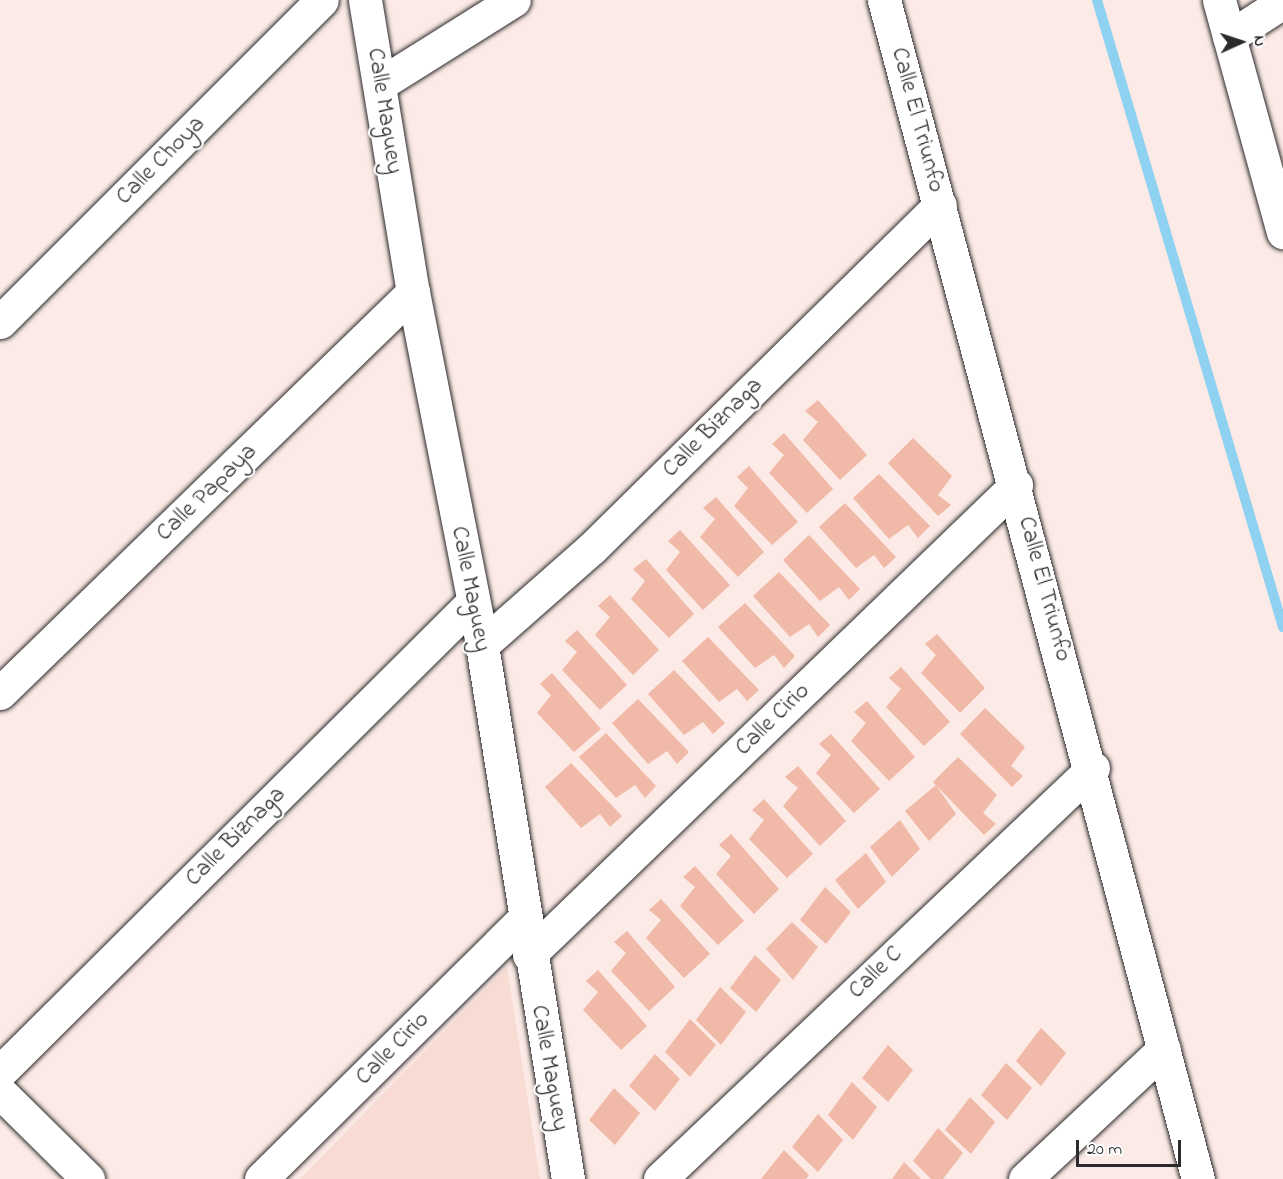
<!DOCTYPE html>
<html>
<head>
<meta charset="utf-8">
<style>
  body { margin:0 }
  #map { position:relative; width:1283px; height:1179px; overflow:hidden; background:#fbeae5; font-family:"Indie Flower",sans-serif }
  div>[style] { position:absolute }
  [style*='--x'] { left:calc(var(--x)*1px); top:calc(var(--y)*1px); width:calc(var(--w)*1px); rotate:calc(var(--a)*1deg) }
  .built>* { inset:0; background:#f8dbd2 }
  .stream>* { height:10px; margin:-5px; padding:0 5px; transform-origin:5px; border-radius:5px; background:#8fd1f1 }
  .building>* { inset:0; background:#f1b9a7 }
  .roads { filter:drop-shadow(0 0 2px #2b2b2b) drop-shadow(0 0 2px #2b2b2b) }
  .street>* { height:33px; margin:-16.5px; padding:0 16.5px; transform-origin:16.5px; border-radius:16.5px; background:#fff }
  span { translate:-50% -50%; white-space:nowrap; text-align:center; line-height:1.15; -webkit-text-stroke:4.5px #fff; paint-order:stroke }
  .street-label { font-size:24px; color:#2b2b2b }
  .north { position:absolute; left:1211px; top:12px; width:60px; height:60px; -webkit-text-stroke:4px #fff; paint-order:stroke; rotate:87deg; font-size:16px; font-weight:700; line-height:24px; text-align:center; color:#2b2b2b }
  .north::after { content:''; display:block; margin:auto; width:21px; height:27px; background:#2b2b2b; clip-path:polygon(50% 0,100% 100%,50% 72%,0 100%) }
  .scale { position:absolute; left:1076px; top:1140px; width:105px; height:27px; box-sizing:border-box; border:3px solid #2b2b2b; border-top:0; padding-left:8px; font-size:18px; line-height:21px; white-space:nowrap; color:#2b2b2b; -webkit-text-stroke:4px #fff; paint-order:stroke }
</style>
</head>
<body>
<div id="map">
  <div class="built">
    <i style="clip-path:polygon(507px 967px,540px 1179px,300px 1179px)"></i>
  </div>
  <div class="stream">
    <i style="--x:1097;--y:0;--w:654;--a:73.48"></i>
  </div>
  <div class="building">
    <i style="clip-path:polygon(818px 400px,867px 455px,840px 480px,803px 440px,818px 422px,805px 411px)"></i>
    <i style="clip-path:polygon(784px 433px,833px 489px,807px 513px,769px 473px,784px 455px,772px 444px)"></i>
    <i style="clip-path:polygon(913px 438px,952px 476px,938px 495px,951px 505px,938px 516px,888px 463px)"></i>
    <i style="clip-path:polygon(749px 466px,798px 522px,772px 545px,734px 506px,748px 488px,737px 477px)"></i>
    <i style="clip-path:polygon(879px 474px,930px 526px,918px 538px,908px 525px,889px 539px,853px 498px)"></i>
    <i style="clip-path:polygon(716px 497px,764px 552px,738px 577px,700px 537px,715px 519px,703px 508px)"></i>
    <i style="clip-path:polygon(845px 503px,896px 557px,884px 568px,874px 555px,856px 568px,819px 527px)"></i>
    <i style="clip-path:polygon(680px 530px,730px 585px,703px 610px,666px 570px,680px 552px,668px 541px)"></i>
    <i style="clip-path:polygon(809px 535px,860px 589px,849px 600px,839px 587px,820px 601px,783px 560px)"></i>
    <i style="clip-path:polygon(646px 559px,694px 614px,669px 638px,631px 599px,645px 581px,633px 569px)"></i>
    <i style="clip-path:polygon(779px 572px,830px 625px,818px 637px,809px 624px,790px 637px,753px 596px)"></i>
    <i style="clip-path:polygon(610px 595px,659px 650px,633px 675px,595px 635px,610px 617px,598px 606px)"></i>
    <i style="clip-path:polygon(745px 603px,795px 656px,784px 668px,774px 655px,755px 668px,718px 627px)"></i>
    <i style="clip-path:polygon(577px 630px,627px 685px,600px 710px,562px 670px,577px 652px,565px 641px)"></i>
    <i style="clip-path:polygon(937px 634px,985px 688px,960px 713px,921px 673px,936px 655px,925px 644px)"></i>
    <i style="clip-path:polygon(708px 637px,759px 690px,747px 701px,737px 689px,719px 702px,682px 661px)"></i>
    <i style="clip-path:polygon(901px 667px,950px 722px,924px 746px,886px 707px,901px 689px,889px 678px)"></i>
    <i style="clip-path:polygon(674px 670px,725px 723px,713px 734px,703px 722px,684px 735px,648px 694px)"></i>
    <i style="clip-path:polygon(552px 673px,601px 729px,574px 752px,537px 713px,551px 695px,540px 684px)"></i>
    <i style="clip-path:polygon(638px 699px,689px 752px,677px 764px,667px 751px,648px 764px,612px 723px)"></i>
    <i style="clip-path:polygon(867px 701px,915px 757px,889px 781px,851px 741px,866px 723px,854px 712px)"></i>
    <i style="clip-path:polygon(985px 708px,1025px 747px,1011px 766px,1023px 776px,1012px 787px,960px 734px)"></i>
    <i style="clip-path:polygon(606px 733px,656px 786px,645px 798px,635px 785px,616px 798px,579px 757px)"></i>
    <i style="clip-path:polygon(831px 734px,880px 789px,854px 813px,816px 773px,831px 755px,819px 744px)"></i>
    <i style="clip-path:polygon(958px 757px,997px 795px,983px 813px,996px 824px,984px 835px,933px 782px)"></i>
    <i style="clip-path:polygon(571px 763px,622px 816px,610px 827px,600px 814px,581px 828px,545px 787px)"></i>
    <i style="clip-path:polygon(798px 766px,846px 821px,820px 846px,783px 806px,798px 788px,785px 777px)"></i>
    <i style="clip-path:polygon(936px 785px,956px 814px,929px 841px,905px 811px)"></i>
    <i style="clip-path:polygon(764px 799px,813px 854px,787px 878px,749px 839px,764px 820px,752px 810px)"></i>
    <i style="clip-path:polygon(900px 820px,920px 849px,892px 877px,870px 847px)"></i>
    <i style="clip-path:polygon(731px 834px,779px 889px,754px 914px,716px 874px,731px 856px,719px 845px)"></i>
    <i style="clip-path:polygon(866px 853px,886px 882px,858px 909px,835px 880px)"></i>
    <i style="clip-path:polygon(695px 866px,744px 921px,718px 945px,680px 906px,695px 887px,683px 877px)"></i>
    <i style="clip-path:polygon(825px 887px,851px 912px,826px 944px,800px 920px)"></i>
    <i style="clip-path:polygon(661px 899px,710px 954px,684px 978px,646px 938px,661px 920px,649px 910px)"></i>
    <i style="clip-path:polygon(792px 922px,818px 947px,793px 980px,766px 949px)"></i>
    <i style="clip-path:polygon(627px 931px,675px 987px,649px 1011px,611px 971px,626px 953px,614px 942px)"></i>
    <i style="clip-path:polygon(755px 955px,781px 980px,756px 1012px,730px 988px)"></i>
    <i style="clip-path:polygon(598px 970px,647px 1026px,621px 1050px,583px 1010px,598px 992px,586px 981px)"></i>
    <i style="clip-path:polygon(720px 987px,746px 1012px,721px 1045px,696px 1020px)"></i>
    <i style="clip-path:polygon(690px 1019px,716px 1045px,690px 1077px,665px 1052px)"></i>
    <i style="clip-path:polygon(1041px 1028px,1066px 1053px,1041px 1086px,1016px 1061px)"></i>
    <i style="clip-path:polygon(888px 1045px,913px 1070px,888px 1102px,862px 1078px)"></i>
    <i style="clip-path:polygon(655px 1054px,680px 1079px,655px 1111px,629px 1086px)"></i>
    <i style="clip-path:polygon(1006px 1063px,1032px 1088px,1007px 1120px,981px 1095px)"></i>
    <i style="clip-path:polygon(852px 1082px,877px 1107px,853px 1140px,828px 1115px)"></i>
    <i style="clip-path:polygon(614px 1088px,640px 1113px,615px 1145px,589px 1120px)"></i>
    <i style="clip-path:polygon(970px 1097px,995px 1122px,971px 1154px,945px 1130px)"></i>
    <i style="clip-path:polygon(818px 1114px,843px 1140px,818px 1172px,792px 1147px)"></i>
    <i style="clip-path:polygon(938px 1128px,963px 1153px,943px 1179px,931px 1179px,913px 1161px)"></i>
    <i style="clip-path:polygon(784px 1150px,809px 1175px,806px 1179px,761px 1179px)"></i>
    <i style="clip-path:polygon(904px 1162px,921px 1179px,892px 1179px)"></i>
  </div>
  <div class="roads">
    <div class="street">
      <i style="--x:365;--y:0;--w:296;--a:80.7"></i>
      <i style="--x:413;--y:292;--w:360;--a:78.9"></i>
      <i style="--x:482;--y:645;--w:541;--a:80.85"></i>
      <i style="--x:884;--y:0;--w:1220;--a:75.09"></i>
      <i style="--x:1219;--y:0;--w:241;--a:74.6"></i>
      <i style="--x:1229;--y:37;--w:64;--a:-32.9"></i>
      <i style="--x:380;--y:84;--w:158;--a:-32.1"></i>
      <i style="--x:0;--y:322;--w:455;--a:-45"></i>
      <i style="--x:482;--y:645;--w:145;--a:-41.4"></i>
      <i style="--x:591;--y:549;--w:490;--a:-44.6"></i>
      <i style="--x:0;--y:693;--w:576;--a:-44.16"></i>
      <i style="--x:529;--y:955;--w:677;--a:-43.98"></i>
      <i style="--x:0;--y:1072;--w:665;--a:-44.82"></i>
      <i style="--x:0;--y:1092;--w:124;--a:44.7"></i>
      <i style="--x:261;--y:1179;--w:371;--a:-44.7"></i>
      <i style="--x:660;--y:1179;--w:597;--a:-43.51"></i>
      <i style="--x:1025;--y:1179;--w:190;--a:-43.1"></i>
    </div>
  </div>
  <div class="street-label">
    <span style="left:384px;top:111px;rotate:81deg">Calle Maguey</span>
    <span style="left:917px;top:120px;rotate:75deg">Calle El Triunfo</span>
    <span style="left:161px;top:161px;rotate:-45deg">Calle Choya</span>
    <span style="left:713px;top:428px;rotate:-45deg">Calle Biznaga</span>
    <span style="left:207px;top:493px;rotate:-44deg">Calle Papaya</span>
    <span style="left:470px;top:589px;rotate:79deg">Calle Maguey</span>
    <span style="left:1044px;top:589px;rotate:75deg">Calle El Triunfo</span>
    <span style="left:773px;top:720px;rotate:-44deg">Calle Cirio</span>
    <span style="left:236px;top:837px;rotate:-45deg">Calle Biznaga</span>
    <span style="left:876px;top:973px;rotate:-44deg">Calle C</span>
    <span style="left:393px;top:1049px;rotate:-45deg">Calle Cirio</span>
    <span style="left:549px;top:1068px;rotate:80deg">Calle Maguey</span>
  </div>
  <div class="north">N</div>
  <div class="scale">20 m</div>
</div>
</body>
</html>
